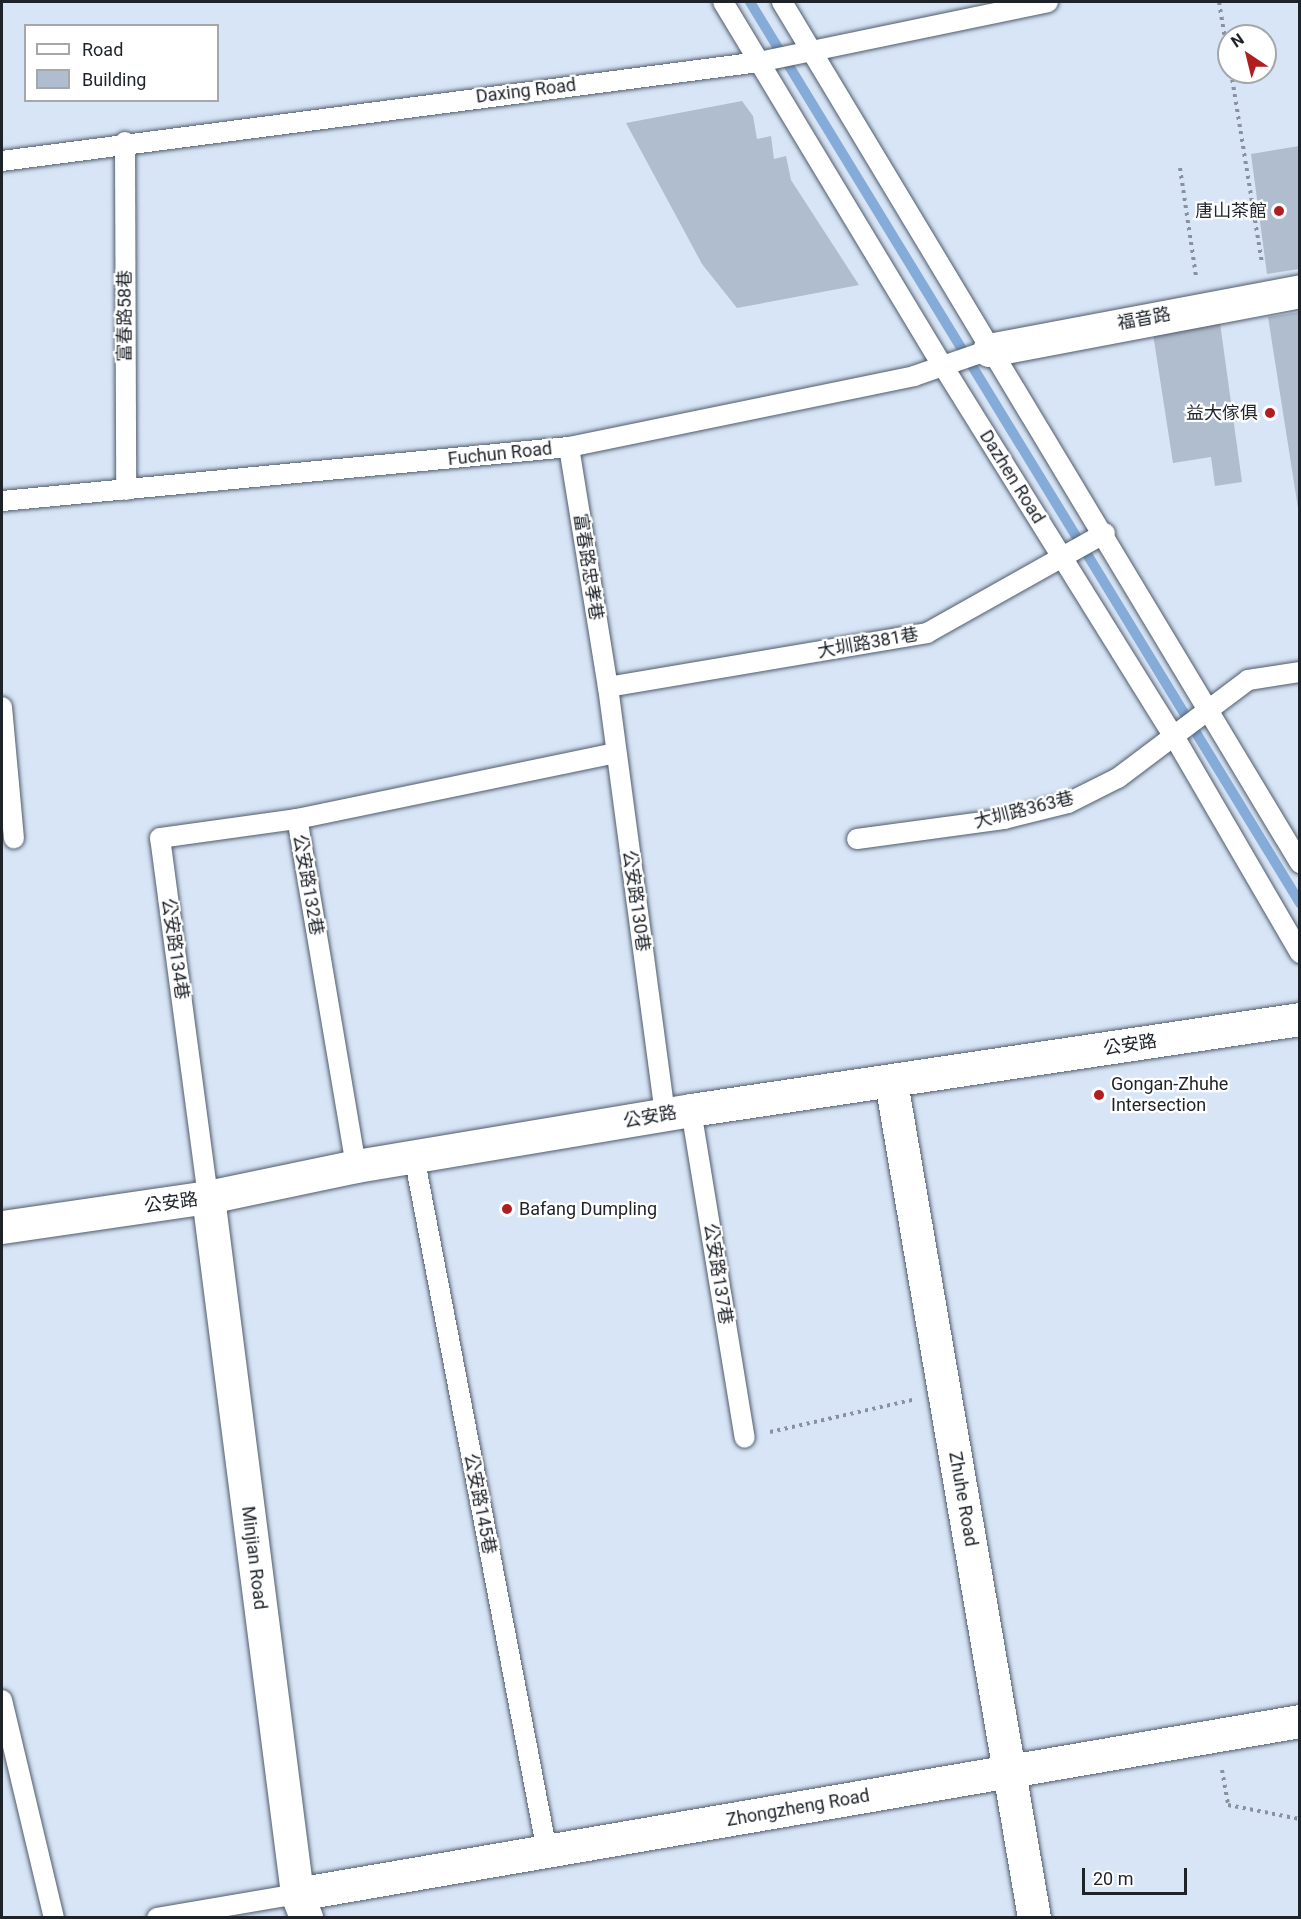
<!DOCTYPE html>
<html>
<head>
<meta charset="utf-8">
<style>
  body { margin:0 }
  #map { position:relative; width:1301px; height:1919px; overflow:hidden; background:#d7e5f7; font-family:Roboto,"Noto Sans TC",sans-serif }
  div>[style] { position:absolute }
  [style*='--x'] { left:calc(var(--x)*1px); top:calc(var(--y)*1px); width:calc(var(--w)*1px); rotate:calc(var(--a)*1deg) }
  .stream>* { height:10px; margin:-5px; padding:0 5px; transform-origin:5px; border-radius:5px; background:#85abd9 }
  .building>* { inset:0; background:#afbdce }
  .path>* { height:4px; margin-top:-2px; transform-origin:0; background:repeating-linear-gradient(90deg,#88929f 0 3px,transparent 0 7.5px) }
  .roads { filter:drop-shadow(0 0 2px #505c6a) drop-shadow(0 0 2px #505c6a) }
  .lane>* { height:20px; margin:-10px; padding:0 10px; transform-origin:10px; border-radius:10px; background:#fff }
  .street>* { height:33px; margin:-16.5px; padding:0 16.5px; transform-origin:16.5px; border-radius:16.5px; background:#fff }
  .secondary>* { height:33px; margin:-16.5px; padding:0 16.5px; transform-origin:16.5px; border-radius:16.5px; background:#fff }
  .dots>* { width:16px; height:16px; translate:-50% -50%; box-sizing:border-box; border:3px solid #fff; border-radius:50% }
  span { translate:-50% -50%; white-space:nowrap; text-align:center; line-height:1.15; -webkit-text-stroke:4.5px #fff; paint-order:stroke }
  .street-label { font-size:18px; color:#1e2329 }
  .poi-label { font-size:18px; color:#1e2329 }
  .right { translate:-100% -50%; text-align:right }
  .left { translate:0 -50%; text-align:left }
  .frame { position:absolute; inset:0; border:3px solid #1e2329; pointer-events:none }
  .legend { position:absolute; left:24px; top:24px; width:195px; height:78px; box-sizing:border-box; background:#fff; border:2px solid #a5a7a9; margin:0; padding:8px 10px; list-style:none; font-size:18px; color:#1e2329 }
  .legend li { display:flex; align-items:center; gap:12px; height:30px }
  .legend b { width:30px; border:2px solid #a5a7a9 }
  .north { position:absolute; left:1217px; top:24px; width:60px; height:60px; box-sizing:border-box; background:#fff; border:2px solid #a5a7a9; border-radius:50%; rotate:325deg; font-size:16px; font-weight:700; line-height:24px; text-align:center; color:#1e2329 }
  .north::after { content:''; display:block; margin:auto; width:21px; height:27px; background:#b01e21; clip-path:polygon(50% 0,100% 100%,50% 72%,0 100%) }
  .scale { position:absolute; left:1082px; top:1868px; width:105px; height:27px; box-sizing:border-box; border:3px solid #1e2329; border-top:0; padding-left:8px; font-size:18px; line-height:21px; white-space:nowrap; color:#1e2329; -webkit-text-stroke:4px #fff; paint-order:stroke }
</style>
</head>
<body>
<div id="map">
  <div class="stream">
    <i style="--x:750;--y:2;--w:1056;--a:58.6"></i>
  </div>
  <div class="building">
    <i style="clip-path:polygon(742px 101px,753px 116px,757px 139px,771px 136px,774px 159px,786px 156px,791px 180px,859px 285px,737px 308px,702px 264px,626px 123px)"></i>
    <i style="clip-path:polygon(1299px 146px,1299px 269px,1267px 274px,1251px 154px)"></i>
    <i style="clip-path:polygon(1299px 312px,1299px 508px,1298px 508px,1268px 317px)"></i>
    <i style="clip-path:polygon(1220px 323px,1242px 482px,1215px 486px,1211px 457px,1173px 463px,1153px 334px)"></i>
  </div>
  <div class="path">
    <i style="--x:1219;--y:2;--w:62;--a:80.7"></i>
    <i style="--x:1231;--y:72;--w:193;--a:80.8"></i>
    <i style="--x:1180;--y:168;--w:110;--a:81.6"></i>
    <i style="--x:770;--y:1432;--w:146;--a:-12.7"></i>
    <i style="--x:1222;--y:1770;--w:36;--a:80"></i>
    <i style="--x:1228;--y:1805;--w:73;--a:11"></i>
  </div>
  <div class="roads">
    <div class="lane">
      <i style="--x:723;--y:2;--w:425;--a:58.9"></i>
      <i style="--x:943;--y:366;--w:438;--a:58.1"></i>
      <i style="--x:1175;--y:738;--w:249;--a:59.8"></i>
      <i style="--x:782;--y:2;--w:1005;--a:58.97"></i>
      <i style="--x:125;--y:142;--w:348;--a:89.8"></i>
      <i style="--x:2;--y:161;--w:763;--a:-7.45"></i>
      <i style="--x:759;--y:62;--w:295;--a:-11.7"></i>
      <i style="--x:569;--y:447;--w:243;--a:80.8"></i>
      <i style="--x:608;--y:687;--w:433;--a:82.4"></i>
      <i style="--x:2;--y:501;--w:570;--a:-5.44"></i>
      <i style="--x:569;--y:447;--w:352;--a:-11.6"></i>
      <i style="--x:914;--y:376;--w:79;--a:-19.1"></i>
      <i style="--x:608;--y:687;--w:324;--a:-9.6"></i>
      <i style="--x:927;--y:633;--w:204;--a:-29.3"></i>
      <i style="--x:2;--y:707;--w:132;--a:84.8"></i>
      <i style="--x:857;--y:839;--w:148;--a:-7.7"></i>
      <i style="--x:1004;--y:819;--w:66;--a:-14"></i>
      <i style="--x:1068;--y:803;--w:56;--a:-26.6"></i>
      <i style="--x:1118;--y:778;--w:163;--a:-37"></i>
      <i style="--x:1248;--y:680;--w:53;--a:-8.7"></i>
      <i style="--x:691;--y:1110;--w:332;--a:80.7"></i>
      <i style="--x:414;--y:1156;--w:708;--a:79.17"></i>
      <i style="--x:356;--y:1166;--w:352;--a:-99.6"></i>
      <i style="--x:297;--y:819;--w:326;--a:-11.7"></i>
      <i style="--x:208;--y:1197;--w:362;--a:-97.6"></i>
      <i style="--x:160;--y:838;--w:138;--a:-7.9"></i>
      <i style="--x:2;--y:1700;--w:224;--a:76.6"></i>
      <i style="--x:157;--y:1918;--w:142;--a:-9.7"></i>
    </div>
    <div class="street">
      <i style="--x:989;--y:350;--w:317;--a:-10.7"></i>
      <i style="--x:891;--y:1082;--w:848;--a:80.29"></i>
      <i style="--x:208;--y:1197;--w:703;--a:82.72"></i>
      <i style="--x:297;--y:1894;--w:26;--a:69"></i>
      <i style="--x:297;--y:1894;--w:1018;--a:-9.79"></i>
    </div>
    <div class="secondary">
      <i style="--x:2;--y:1227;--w:208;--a:-8.3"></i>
      <i style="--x:208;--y:1197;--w:151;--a:-11.8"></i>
      <i style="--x:356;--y:1166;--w:340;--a:-9.5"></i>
      <i style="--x:691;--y:1110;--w:616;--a:-8.5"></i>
    </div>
  </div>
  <div class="dots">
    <i style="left:1279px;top:211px;background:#b01e21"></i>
    <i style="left:1270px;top:413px;background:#b01e21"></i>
    <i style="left:1099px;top:1095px;background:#b01e21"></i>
    <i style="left:507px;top:1209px;background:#b01e21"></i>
  </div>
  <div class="street-label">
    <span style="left:526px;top:91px;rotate:-7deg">Daxing Road</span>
    <span style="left:125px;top:316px;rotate:-90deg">富春路58巷</span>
    <span style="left:1144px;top:319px;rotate:-11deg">福音路</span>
    <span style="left:500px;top:454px;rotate:-6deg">Fuchun Road</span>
    <span style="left:1012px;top:477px;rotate:58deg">Dazhen Road</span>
    <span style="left:588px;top:567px;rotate:81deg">富春路忠孝巷</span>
    <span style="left:868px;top:643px;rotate:-10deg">大圳路381巷</span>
    <span style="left:1024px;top:810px;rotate:-14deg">大圳路363巷</span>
    <span style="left:308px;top:885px;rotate:80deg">公安路132巷</span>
    <span style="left:636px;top:901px;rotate:82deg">公安路130巷</span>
    <span style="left:175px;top:949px;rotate:82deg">公安路134巷</span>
    <span style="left:1130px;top:1045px;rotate:-9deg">公安路</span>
    <span style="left:650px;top:1117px;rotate:-10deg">公安路</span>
    <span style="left:171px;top:1203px;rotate:-8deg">公安路</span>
    <span style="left:718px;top:1274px;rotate:81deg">公安路137巷</span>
    <span style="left:963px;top:1499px;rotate:80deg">Zhuhe Road</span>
    <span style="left:480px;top:1504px;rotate:79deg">公安路145巷</span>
    <span style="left:254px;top:1558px;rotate:83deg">Minjian Road</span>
    <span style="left:798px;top:1808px;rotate:-10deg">Zhongzheng Road</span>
  </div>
  <div class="poi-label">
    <span class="right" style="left:1267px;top:211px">唐山茶館</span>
    <span class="right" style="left:1258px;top:413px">益大傢俱</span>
    <span class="left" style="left:1111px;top:1095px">Gongan-Zhuhe<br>Intersection</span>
    <span class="left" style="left:519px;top:1209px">Bafang Dumpling</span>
  </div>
  <div class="frame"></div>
  <ul class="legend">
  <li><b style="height:8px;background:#fff"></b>Road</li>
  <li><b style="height:16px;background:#afbdce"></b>Building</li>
  </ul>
  <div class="north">N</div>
  <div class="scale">20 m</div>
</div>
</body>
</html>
